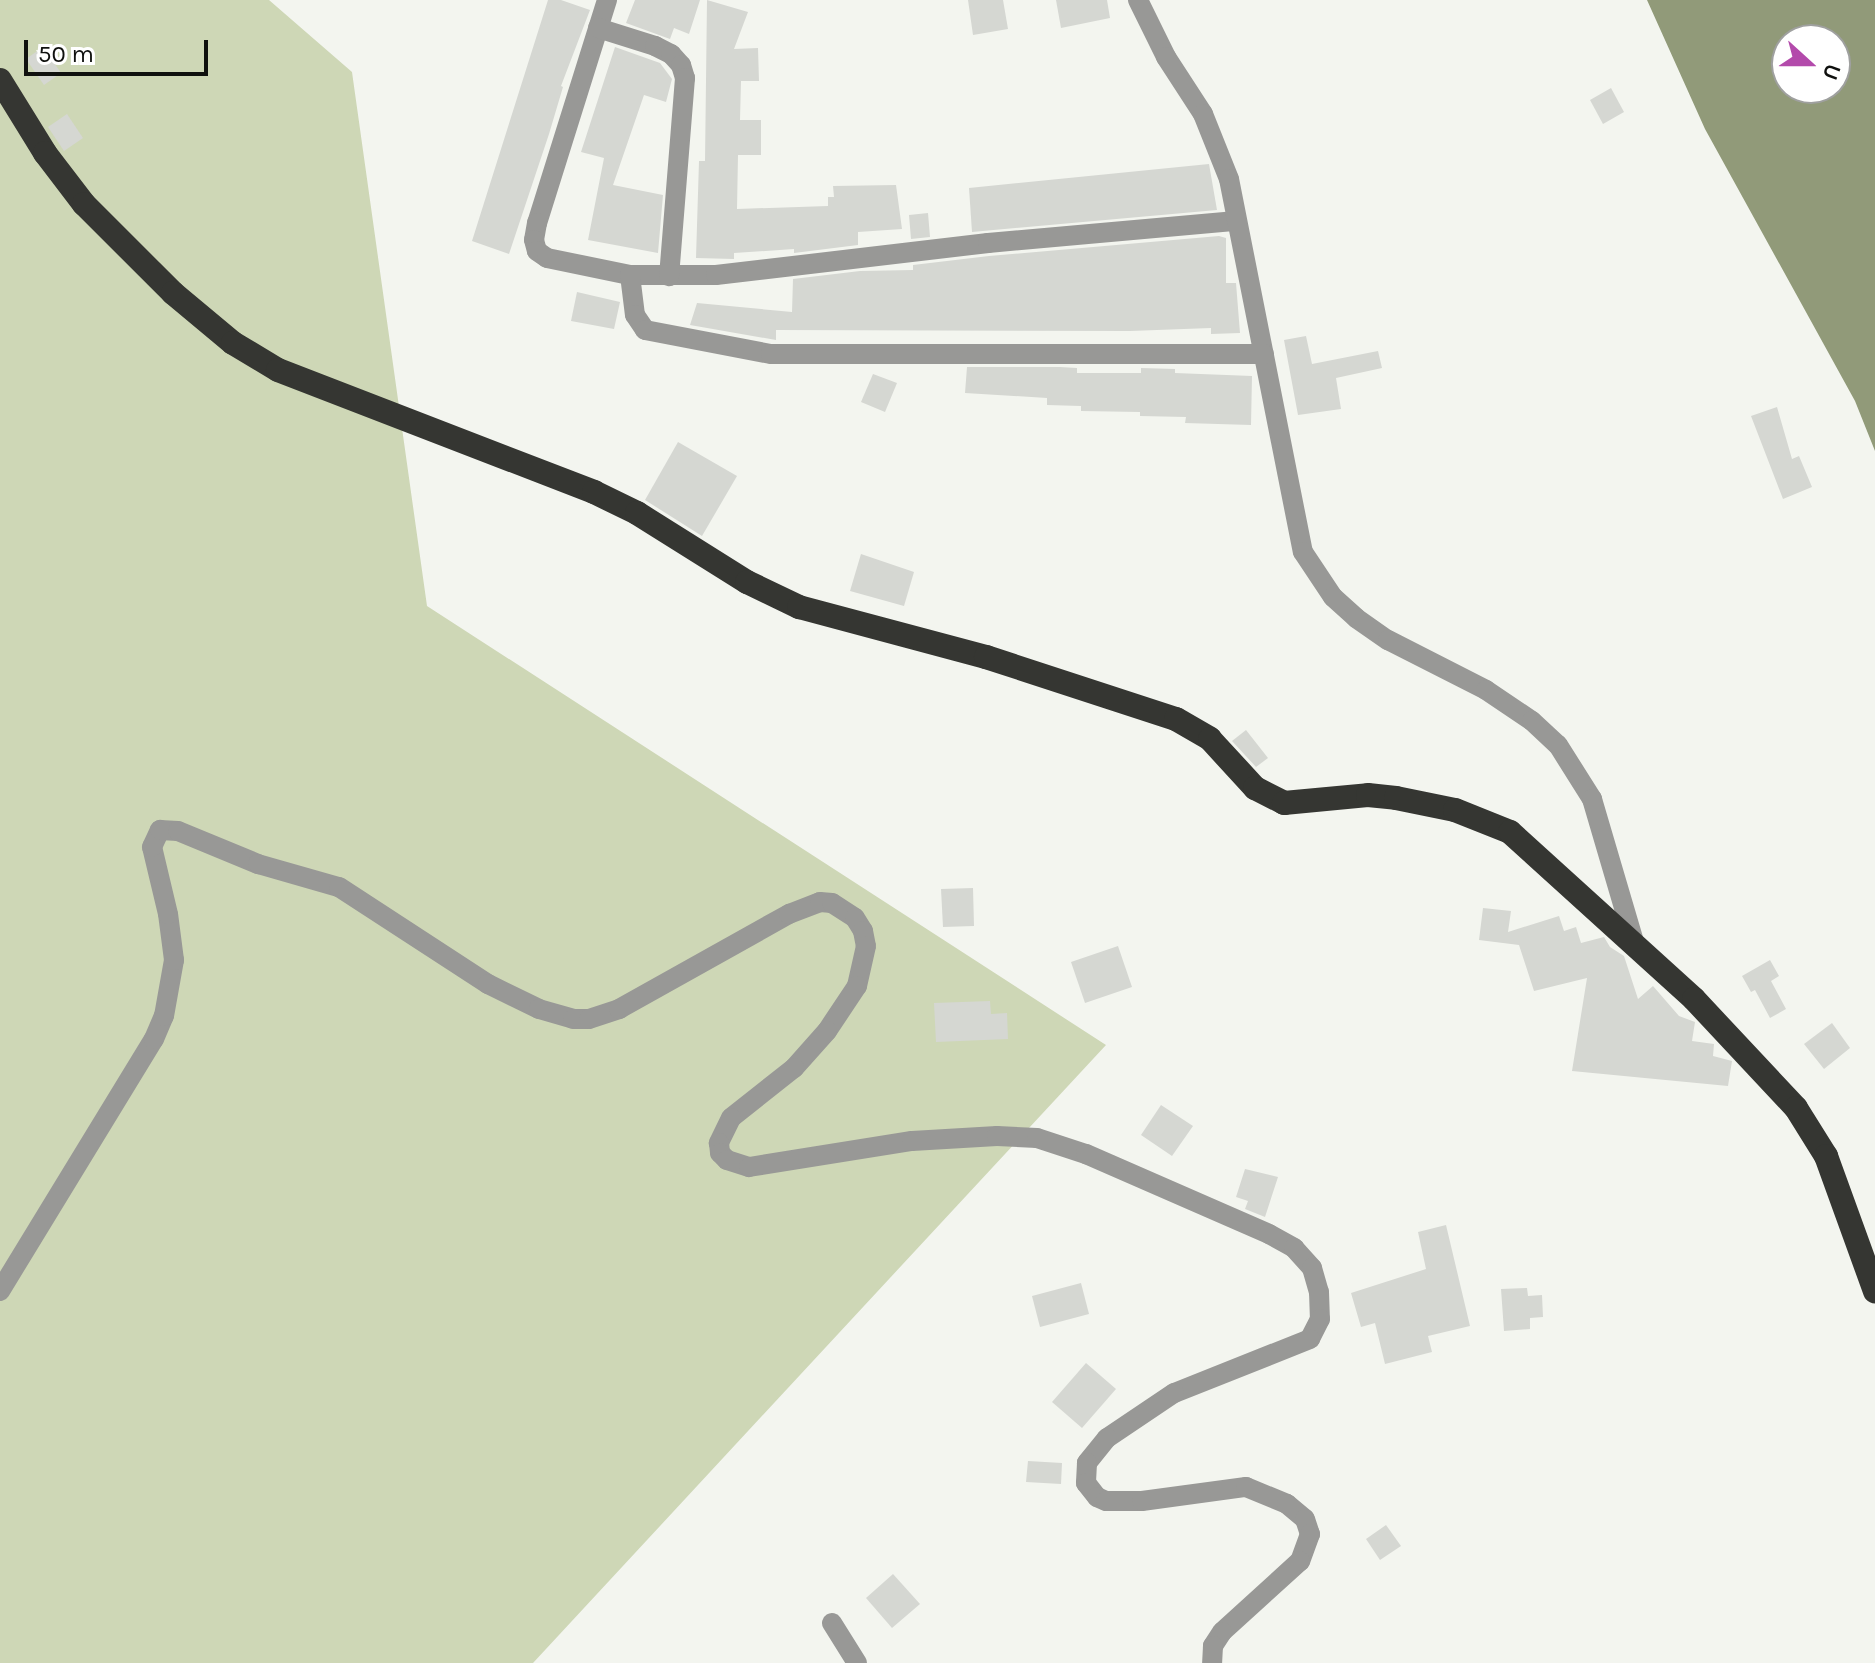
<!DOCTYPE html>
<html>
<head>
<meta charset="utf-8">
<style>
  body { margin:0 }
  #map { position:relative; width:1875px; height:1663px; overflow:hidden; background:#f3f5ef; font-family:Karla,sans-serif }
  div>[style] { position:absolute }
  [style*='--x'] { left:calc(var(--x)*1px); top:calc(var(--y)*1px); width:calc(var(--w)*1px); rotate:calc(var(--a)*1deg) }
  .green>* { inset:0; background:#ced7b6 }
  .water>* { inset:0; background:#919a79 }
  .building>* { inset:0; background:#d5d7d2 }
  .minor>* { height:20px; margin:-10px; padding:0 10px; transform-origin:10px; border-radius:10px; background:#989896 }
  .highway>* { height:24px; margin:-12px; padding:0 12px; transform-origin:12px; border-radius:12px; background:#353632 }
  span { translate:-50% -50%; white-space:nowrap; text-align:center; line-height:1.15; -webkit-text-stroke:6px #fff; paint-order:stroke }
  .north { position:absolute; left:1771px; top:24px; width:80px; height:80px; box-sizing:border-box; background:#fff; border:2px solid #9fa09f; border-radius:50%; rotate:111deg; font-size:22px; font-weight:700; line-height:32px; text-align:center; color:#10110f }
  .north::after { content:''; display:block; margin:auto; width:28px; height:36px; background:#b34aab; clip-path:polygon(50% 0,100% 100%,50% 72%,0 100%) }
  .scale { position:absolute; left:24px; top:40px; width:184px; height:36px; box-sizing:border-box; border:4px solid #10110f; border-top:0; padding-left:10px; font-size:24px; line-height:28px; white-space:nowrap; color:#10110f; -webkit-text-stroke:6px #fff; paint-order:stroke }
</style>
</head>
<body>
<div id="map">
  <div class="green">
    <i style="clip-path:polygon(0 0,269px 0,352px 72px,427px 606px,1106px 1045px,533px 1663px,0 1663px)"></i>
  </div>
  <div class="water">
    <i style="clip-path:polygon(evenodd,1647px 0,1875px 0,1875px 451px,1855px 401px,1705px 129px,1647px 0,1787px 40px,1835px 40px,1835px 88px,1787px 88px,1787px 40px)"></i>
  </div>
  <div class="building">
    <i style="clip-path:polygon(548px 0,561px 0,590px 10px,561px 86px,563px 87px,549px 134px,509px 254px,472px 241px)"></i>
    <i style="clip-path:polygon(635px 0,700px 0,689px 34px,674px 28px,670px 39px,626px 23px)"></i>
    <i style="clip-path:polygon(707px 0,748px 12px,734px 49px,758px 48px,759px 81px,741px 81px,740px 120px,761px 120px,761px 155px,738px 155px,737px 209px,828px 206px,828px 197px,834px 197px,833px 186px,896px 185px,902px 229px,858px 232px,858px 245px,794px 253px,794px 249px,734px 253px,734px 259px,696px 258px,699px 161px,705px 161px)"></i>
    <i style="clip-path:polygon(968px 0,1003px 0,1008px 29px,973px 35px)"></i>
    <i style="clip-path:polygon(1056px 0,1107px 0,1110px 18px,1061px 28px)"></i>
    <i style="clip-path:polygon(43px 47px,61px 73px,44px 85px,26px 59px)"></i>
    <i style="clip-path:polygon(615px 47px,660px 63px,672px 79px,666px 102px,644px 95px,613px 185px,663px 195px,658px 253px,588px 240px,604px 158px,581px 152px)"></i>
    <i style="clip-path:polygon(1611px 88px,1624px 112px,1603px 124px,1590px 100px)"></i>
    <i style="clip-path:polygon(67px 114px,83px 138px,64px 151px,48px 127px)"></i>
    <i style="clip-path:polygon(1209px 164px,1217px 210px,972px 232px,969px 188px)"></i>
    <i style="clip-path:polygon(928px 213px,930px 237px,911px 239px,909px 215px)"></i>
    <i style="clip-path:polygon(1219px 236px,1226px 238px,1226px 283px,1236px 283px,1240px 333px,1211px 334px,1211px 328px,1130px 331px,776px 330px,776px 340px,690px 325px,697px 303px,792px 312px,793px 279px,860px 271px,913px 270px,913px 265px,989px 256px)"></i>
    <i style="clip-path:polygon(577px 292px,620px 302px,614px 329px,571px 321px)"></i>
    <i style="clip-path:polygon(1306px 336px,1312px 364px,1378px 351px,1382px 368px,1336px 378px,1341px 409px,1298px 415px,1284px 340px)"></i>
    <i style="clip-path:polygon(967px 367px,1060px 367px,1077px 368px,1077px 373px,1141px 373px,1141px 368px,1175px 369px,1175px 373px,1252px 376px,1251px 425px,1185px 423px,1186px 417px,1140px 416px,1140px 412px,1081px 411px,1081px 406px,1047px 405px,1047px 398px,965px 393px)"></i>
    <i style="clip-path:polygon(873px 374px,897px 383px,885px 412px,861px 402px)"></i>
    <i style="clip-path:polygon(1777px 407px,1792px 459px,1799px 456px,1812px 487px,1783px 499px,1751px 416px)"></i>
    <i style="clip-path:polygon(678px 442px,737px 476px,702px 536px,645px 500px)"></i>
    <i style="clip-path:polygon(861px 554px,914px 572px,904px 606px,850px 591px)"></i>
    <i style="clip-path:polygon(1246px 730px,1268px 758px,1256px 767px,1232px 741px)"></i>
    <i style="clip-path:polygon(973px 888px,974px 926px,943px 927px,941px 889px)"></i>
    <i style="clip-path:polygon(1483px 908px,1511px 911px,1508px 932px,1559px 916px,1564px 931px,1576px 927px,1581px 943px,1604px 937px,1610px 947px,1624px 956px,1638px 999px,1653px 986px,1679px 1016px,1695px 1022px,1692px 1041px,1714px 1044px,1713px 1056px,1732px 1061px,1728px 1086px,1572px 1071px,1587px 978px,1534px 991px,1519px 945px,1479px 940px)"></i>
    <i style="clip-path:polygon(1118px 946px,1132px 987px,1085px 1003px,1071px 962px)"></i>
    <i style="clip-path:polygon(1770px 960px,1779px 976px,1771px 981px,1786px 1009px,1770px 1018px,1755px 990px,1751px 992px,1742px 976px)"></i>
    <i style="clip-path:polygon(990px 1001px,991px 1014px,1007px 1013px,1008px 1039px,936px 1042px,934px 1003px)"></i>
    <i style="clip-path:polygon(1832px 1023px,1850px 1048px,1824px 1069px,1804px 1044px)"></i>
    <i style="clip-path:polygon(1161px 1105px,1193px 1126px,1172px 1156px,1141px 1135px)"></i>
    <i style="clip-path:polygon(1245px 1169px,1278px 1177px,1265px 1217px,1245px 1209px,1248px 1201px,1236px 1197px)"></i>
    <i style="clip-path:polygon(1446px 1225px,1470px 1326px,1428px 1336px,1432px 1352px,1385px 1364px,1375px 1323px,1361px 1327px,1351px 1293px,1426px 1269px,1418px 1232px)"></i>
    <i style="clip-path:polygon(1081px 1283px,1089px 1314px,1040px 1327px,1032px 1296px)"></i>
    <i style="clip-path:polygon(1527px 1288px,1528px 1296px,1542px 1295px,1543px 1317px,1530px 1318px,1530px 1329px,1504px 1331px,1501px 1289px)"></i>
    <i style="clip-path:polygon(1086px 1363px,1116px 1389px,1082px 1428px,1052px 1402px)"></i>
    <i style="clip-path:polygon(1028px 1461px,1062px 1463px,1061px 1484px,1026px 1482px)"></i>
    <i style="clip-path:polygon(1386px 1525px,1401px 1546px,1380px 1560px,1366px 1539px)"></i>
    <i style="clip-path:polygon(893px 1574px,920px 1604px,892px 1628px,866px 1598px)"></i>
  </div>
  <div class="minor">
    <i style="--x:607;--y:0;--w:234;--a:107.4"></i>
    <i style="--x:537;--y:223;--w:17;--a:100"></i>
    <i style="--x:534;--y:240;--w:11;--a:75"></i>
    <i style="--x:537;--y:251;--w:12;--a:35"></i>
    <i style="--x:547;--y:258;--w:85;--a:11.6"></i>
    <i style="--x:630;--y:275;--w:86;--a:0"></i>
    <i style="--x:716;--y:275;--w:274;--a:-6.7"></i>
    <i style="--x:988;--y:243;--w:249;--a:-5.1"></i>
    <i style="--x:1138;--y:0;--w:64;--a:63.8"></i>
    <i style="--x:1166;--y:57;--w:68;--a:57"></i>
    <i style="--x:1203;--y:114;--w:70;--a:68.2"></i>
    <i style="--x:1229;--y:179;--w:380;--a:78.8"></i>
    <i style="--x:1303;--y:552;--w:54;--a:56.3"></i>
    <i style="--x:1333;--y:597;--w:31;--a:42"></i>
    <i style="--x:1356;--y:618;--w:39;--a:35"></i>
    <i style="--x:1388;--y:640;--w:110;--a:27"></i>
    <i style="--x:1486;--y:690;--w:55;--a:34"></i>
    <i style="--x:1532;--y:721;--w:35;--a:43"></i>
    <i style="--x:1558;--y:745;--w:64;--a:57.8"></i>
    <i style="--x:1592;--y:799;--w:152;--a:73.6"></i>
    <i style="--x:598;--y:28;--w:60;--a:17.5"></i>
    <i style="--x:655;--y:46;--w:18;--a:27"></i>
    <i style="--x:671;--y:54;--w:15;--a:48"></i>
    <i style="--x:681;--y:65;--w:14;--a:73"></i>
    <i style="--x:685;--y:78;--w:199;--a:94.6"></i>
    <i style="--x:630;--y:275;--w:40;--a:82.9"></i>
    <i style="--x:635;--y:315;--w:18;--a:56"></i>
    <i style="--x:645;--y:330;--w:128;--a:10.8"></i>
    <i style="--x:771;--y:354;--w:493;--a:0"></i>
    <i style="--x:0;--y:1291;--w:295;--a:-58.6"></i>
    <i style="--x:154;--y:1039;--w:25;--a:-67"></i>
    <i style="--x:164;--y:1016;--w:57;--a:-79.9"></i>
    <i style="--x:174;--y:960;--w:46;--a:-97.4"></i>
    <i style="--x:168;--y:914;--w:69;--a:-103.4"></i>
    <i style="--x:152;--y:847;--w:19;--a:-65"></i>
    <i style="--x:160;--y:830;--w:18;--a:3"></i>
    <i style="--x:178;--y:831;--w:87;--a:22.4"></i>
    <i style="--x:258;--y:864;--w:84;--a:15.9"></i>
    <i style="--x:339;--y:887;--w:178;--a:33.1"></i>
    <i style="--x:488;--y:984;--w:57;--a:26.1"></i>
    <i style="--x:539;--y:1009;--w:35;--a:16"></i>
    <i style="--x:573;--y:1019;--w:16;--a:0"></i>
    <i style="--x:589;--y:1019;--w:32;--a:-18"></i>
    <i style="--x:619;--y:1009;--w:195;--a:-29.2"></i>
    <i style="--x:789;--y:914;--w:33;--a:-21"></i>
    <i style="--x:820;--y:902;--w:12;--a:5"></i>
    <i style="--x:832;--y:903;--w:27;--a:33"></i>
    <i style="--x:855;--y:918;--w:15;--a:58"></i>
    <i style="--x:863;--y:931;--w:15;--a:79"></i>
    <i style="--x:866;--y:946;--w:41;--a:102.7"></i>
    <i style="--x:857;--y:986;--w:54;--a:123.7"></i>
    <i style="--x:827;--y:1031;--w:50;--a:131.7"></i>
    <i style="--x:794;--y:1068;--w:80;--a:141.6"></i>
    <i style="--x:731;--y:1118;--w:28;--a:116"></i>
    <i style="--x:719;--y:1143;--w:10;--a:84"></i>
    <i style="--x:720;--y:1153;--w:10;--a:45"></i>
    <i style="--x:727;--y:1160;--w:23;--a:18"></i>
    <i style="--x:749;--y:1167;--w:165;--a:-9.1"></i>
    <i style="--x:912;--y:1141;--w:85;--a:-3.4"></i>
    <i style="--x:997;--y:1136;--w:40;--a:2.9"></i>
    <i style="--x:1037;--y:1138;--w:52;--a:18.1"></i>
    <i style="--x:1086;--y:1154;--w:200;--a:23.6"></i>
    <i style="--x:1269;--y:1234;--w:29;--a:29"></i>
    <i style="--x:1294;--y:1248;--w:27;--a:48"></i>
    <i style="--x:1312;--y:1268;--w:25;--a:74"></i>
    <i style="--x:1319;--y:1292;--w:27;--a:88"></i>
    <i style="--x:1320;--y:1319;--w:22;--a:117"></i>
    <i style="--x:1310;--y:1339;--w:146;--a:158.3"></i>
    <i style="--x:1174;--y:1393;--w:81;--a:146.1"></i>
    <i style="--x:1107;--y:1438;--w:32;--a:129"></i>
    <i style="--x:1087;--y:1463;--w:20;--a:93"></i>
    <i style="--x:1086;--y:1483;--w:18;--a:52"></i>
    <i style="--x:1097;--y:1497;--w:10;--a:24"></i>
    <i style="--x:1106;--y:1501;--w:36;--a:0"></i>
    <i style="--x:1142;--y:1501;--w:105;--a:-7.7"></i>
    <i style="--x:1246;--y:1487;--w:44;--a:22.5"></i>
    <i style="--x:1287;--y:1504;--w:23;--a:40"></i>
    <i style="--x:1305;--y:1519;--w:16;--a:72"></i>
    <i style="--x:1310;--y:1534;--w:29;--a:110"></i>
    <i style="--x:1300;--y:1561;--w:105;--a:137.7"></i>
    <i style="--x:1222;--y:1632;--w:17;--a:123"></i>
    <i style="--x:1213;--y:1646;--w:17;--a:93"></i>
    <i style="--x:832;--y:1623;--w:47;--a:58"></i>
  </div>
  <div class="highway">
    <i style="--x:0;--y:80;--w:86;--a:58.3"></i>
    <i style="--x:45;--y:153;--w:64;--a:52.6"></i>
    <i style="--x:84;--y:204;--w:126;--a:45"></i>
    <i style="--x:173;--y:293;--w:78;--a:39.8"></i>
    <i style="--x:233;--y:343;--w:52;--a:31"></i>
    <i style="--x:278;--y:370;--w:339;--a:21.1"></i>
    <i style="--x:594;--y:492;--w:48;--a:26"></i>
    <i style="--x:637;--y:513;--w:130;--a:32.1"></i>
    <i style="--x:747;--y:582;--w:58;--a:25.7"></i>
    <i style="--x:799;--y:607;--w:194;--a:15"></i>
    <i style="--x:986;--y:657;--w:200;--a:18.1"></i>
    <i style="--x:1176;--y:719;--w:39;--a:30"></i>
    <i style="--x:1210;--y:739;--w:67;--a:47.4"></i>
    <i style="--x:1255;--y:788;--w:33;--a:27"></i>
    <i style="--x:1284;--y:803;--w:84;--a:-5.4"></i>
    <i style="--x:1368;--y:795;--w:28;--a:6"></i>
    <i style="--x:1396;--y:798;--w:60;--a:11.5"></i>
    <i style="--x:1455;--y:810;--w:59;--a:21.8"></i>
    <i style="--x:1510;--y:832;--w:248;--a:42.2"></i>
    <i style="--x:1694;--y:999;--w:149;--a:46.9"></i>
    <i style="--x:1796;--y:1108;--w:57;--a:58"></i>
    <i style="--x:1826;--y:1156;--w:144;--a:70.1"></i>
  </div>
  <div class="north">U</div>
  <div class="scale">50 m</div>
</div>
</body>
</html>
